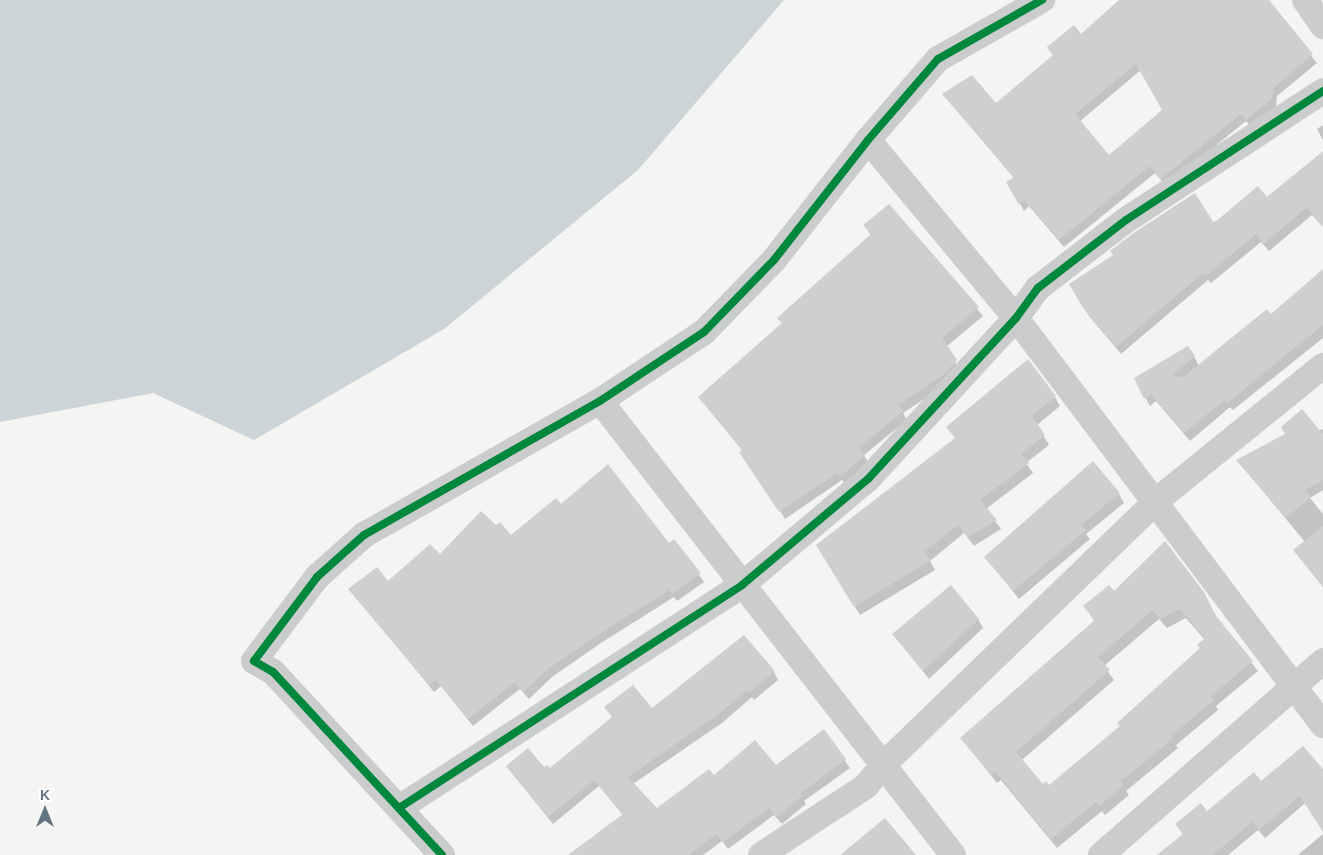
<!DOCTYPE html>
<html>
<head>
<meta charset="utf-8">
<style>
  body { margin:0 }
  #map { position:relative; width:1323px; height:855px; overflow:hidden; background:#f4f4f2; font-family:Arial,sans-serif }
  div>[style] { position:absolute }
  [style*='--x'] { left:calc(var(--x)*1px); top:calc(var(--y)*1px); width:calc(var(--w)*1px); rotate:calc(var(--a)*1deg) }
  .water>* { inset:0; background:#ccd4d7 }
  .shadow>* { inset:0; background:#0003 }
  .building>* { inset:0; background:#ced0d0 }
  .minor>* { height:26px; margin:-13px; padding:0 13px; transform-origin:13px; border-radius:13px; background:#cbcdcd }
  .cycleway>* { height:8px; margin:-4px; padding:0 4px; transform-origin:4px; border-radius:4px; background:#00873e }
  span { translate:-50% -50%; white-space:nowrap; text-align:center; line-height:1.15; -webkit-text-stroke:5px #fff; paint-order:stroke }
  .north { position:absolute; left:20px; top:785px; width:50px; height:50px; -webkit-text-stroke:4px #fff; paint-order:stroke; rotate:0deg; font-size:14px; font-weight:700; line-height:20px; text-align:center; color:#637583 }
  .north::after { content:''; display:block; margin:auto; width:18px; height:22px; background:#637583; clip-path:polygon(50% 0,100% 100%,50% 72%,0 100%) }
</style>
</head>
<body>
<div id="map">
  <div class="water">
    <i style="clip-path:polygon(0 0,784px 0,638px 170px,444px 329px,254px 440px,153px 393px,0 422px)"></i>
  </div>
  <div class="shadow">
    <i style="clip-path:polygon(evenodd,1166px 0,1267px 0,1317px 63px,1277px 96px,1276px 107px,1251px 127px,1246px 121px,1166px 186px,1155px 173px,1064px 247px,1029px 206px,1024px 211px,1008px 182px,1014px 178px,943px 94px,996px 104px,1054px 57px,1048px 48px,1166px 0,1141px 70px,1164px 111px,1109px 157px,1079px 122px,1141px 70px)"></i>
    <i style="clip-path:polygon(1323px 125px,1323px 140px,1317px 129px)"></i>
    <i style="clip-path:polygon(1323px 153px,1322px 226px,1312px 215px,1269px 251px,1261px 242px,1211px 283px,1208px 280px,1121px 354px,1089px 316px,1071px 284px,1267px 199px)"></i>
    <i style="clip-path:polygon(889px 205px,983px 316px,946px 347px,960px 370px,947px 384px,903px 413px,907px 420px,864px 455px,869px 464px,845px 484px,842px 480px,785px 519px,743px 451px,700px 398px,783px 325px,779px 318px,871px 236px,865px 225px)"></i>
    <i style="clip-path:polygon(1323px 278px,1323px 338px,1233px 410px,1230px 407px,1190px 441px,1156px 401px,1150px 406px,1135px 379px,1194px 356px,1199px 366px)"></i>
    <i style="clip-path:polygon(1055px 397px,1060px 406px,1037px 425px,1049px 445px,1026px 463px,1033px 473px,986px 509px,1001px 529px,974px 546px,964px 533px,930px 561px,935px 570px,860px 615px,823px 554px,956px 440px,948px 427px)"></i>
    <i style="clip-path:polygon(1323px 429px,1323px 490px,1310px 498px,1323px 514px,1323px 587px,1295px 551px,1305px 542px,1238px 461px)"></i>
    <i style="clip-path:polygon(1119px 494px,1124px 503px,1086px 534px,1090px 539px,1019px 599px,986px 557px)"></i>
    <i style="clip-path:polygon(560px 506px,669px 545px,674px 541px,704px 582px,677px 601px,674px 597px,601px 643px,552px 677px,529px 699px,520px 689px,473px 726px,441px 686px,434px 692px,350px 589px,387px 583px,496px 527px,511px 537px)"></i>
    <i style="clip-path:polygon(evenodd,1165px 543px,1217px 618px,1258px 671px,1216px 706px,1218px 710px,1176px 745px,1178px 748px,1126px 791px,1129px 795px,1105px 815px,1102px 811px,1057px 848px,1001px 780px,997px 783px,962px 738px,1095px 622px,1085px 607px,1114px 593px,1165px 543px,1186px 618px,1205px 640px,1201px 649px,1121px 727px,1049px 787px,1043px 785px,1022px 760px,1114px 680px,1104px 666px,1159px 619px,1167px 628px,1186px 618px)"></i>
    <i style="clip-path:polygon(978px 619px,983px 628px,929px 679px,894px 635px)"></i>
    <i style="clip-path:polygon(774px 672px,778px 680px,754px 700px,752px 697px,722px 723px,633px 784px,657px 810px,713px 776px,776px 766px,824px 731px,850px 768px,804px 801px,806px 804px,782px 824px,774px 815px,728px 849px,722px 841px,703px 855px,570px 855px,623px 815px,599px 786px,553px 824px,507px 767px,549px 770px,613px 718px,606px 708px,651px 709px)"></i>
    <i style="clip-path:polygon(1323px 771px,1323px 831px,1305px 803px,1265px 838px,1258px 830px,1228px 855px,1159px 855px,1183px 835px,1177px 825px,1207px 812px,1261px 782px)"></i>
    <i style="clip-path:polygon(1323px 834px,1323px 855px,1298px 855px)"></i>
  </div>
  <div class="building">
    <i style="clip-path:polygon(evenodd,1119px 0,1269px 0,1313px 54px,1274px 88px,1272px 99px,1246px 120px,1241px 114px,1161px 179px,1150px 166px,1059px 240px,1024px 199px,1019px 205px,1006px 182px,1014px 177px,942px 94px,972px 75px,996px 103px,1053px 55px,1047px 47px,1074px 25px,1081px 34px,1119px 0,1136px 64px,1162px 110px,1109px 155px,1075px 114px,1136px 64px)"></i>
    <i style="clip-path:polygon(1323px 151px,1323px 227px,1307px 207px,1264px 244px,1256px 234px,1206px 276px,1203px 273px,1116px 347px,1083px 308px,1069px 284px,1113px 255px,1110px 251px,1135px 232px,1195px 193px,1214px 223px,1258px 186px,1267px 197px)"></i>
    <i style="clip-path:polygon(889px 204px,979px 307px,942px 338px,957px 360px,943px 375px,898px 405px,903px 411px,859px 448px,865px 455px,840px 477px,837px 473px,779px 512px,739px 452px,742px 450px,698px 397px,782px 323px,777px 318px,871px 234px,863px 225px)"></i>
    <i style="clip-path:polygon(1323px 269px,1323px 325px,1227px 403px,1225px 400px,1184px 433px,1151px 394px,1144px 399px,1134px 378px,1188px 346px,1195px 356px,1172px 375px,1182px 378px,1267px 309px,1271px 314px)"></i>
    <i style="clip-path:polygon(1028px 359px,1056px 396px,1032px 416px,1045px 435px,1021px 454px,1029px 463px,980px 500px,997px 520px,968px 537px,958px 525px,924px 552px,931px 560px,854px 607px,816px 545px,955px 438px,946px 427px)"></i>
    <i style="clip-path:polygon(1302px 409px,1323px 434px,1323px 480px,1305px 490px,1311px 497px,1286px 518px,1236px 460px,1285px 434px,1281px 427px)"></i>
    <i style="clip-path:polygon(1093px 461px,1120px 493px,1081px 525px,1086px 530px,1013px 591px,984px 557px)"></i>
    <i style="clip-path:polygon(608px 464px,669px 543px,674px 539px,701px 573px,672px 594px,669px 590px,596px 636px,548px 669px,523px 692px,515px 682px,468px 719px,436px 680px,429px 685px,348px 589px,377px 567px,388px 581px,430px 544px,440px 554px,481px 511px,496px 525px,500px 522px,511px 535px,556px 498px,561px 504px)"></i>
    <i style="clip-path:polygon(1323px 526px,1323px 587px,1293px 550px)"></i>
    <i style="clip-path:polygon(evenodd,1165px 541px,1204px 592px,1216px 616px,1253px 661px,1210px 697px,1214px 700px,1171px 736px,1174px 738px,1121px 781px,1124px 785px,1099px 806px,1096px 802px,1051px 839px,995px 771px,991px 775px,960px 738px,1095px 620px,1083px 606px,1109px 585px,1114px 591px,1165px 541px,1180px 609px,1205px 638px,1197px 645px,1200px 648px,1117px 723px,1120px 726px,1049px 785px,1046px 781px,1043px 784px,1016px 752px,1110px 670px,1098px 657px,1153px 610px,1160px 619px,1180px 609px)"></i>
    <i style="clip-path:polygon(951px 585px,979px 619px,923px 671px,892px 634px)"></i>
    <i style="clip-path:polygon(744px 635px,775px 671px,749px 693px,747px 690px,717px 715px,628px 777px,657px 808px,709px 769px,714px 775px,755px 740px,776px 765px,824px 729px,846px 759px,800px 794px,802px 796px,777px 817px,769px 808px,723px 842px,716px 834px,689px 855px,568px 855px,623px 814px,594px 780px,548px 817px,506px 766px,528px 748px,544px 767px,547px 765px,550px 768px,612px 717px,604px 707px,633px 685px,652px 708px)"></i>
    <i style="clip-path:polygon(1303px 746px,1323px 769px,1323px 832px,1300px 796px,1259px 830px,1252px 822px,1213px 855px,1157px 855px,1183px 834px,1175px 824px,1201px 803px,1207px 811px,1254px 772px,1261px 781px)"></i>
    <i style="clip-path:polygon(885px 818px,916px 855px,840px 855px)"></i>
  </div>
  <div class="minor">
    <i style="--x:1305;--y:0;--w:32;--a:55"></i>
    <i style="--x:868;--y:140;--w:231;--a:50.3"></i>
    <i style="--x:1016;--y:318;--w:510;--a:52.97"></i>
    <i style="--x:600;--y:401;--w:575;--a:52.13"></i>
    <i style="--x:399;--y:808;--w:409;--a:-33"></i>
    <i style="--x:742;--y:585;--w:165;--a:-40.1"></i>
    <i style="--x:868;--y:479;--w:219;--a:-47.4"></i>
    <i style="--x:1016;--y:318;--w:37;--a:-54"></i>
    <i style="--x:1038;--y:288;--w:111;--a:-37.7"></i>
    <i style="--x:1126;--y:220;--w:235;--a:-33.2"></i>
    <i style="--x:442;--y:855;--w:249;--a:-132.7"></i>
    <i style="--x:273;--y:672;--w:22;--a:-150"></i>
    <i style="--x:254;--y:661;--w:105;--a:-53.1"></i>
    <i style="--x:317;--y:577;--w:63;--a:-41.8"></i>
    <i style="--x:364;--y:535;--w:271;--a:-29.6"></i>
    <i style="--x:600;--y:401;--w:125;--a:-33.6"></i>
    <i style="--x:704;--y:332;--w:100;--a:-45.8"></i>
    <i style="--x:774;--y:260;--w:152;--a:-51.9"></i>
    <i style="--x:868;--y:140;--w:107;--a:-49.2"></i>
    <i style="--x:938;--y:59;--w:120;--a:-29.6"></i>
    <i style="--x:761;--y:855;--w:126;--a:-33.3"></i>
    <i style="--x:866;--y:786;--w:26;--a:-51"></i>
    <i style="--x:882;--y:766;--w:381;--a:-44"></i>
    <i style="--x:1156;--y:501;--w:215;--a:-39"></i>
    <i style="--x:1101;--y:855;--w:295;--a:-41.1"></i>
  </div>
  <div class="cycleway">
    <i style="--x:399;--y:808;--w:409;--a:-33"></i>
    <i style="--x:742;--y:585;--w:165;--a:-40.1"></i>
    <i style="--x:868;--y:479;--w:219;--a:-47.4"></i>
    <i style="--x:1016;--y:318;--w:37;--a:-54"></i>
    <i style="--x:1038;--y:288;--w:111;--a:-37.7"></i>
    <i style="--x:1126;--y:220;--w:235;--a:-33.2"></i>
    <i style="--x:442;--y:855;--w:249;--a:-132.7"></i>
    <i style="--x:273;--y:672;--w:22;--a:-150"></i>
    <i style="--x:254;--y:661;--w:105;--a:-53.1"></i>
    <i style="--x:317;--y:577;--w:63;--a:-41.8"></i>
    <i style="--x:364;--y:535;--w:271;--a:-29.6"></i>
    <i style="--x:600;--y:401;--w:125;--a:-33.6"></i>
    <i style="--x:704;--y:332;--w:100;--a:-45.8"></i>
    <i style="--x:774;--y:260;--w:152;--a:-51.9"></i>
    <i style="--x:868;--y:140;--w:107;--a:-49.2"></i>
    <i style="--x:938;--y:59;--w:120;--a:-29.6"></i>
  </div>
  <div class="north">K</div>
</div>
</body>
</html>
